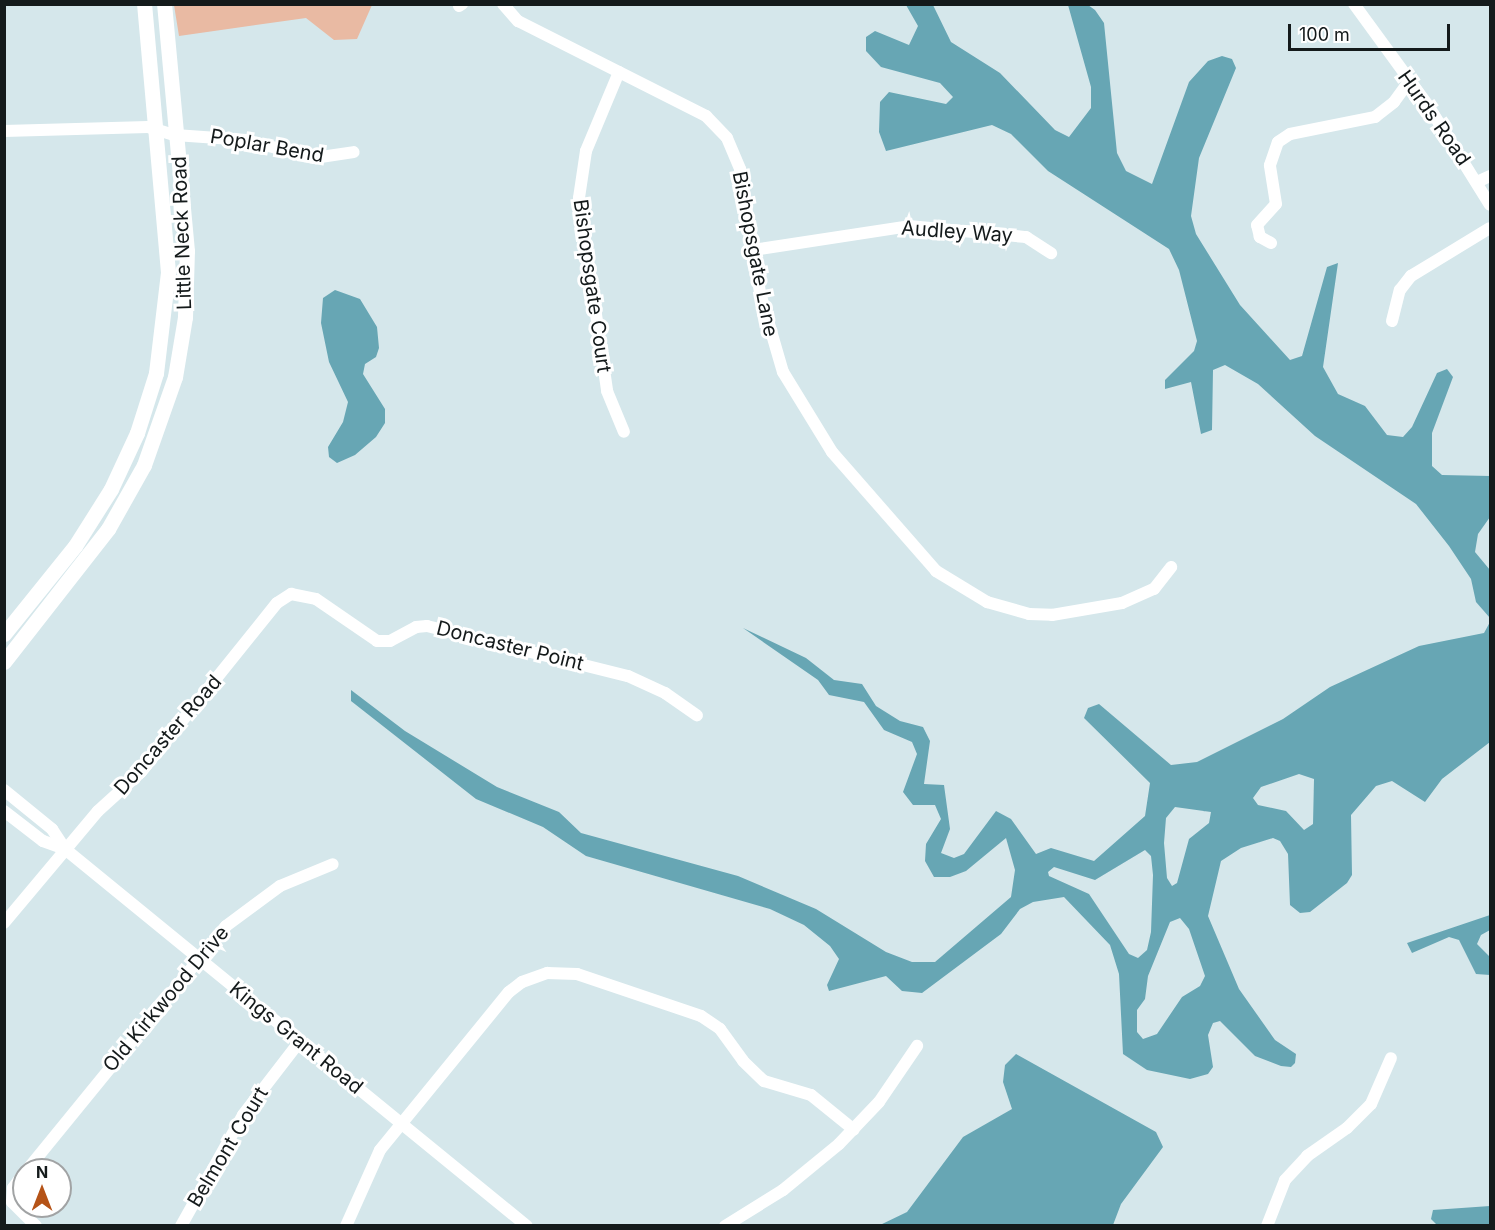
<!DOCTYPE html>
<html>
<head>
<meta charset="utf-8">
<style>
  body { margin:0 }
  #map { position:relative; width:1495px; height:1230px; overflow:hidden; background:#d5e7eb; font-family:Inter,sans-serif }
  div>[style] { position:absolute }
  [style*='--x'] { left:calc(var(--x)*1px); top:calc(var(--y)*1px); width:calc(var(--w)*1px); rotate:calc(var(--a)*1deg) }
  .green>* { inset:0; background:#e9baa3 }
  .water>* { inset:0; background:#67a6b4 }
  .minor>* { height:12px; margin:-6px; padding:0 6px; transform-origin:6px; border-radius:6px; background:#fff }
  .tertiary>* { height:15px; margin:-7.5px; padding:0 7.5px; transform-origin:7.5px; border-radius:7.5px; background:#fff }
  span { translate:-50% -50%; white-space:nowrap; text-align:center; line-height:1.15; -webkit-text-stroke:6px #fff; paint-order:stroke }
  .street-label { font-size:20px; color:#141a1b }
  .frame { position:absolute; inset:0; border:6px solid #141a1b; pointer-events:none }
  .north { position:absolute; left:12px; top:1158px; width:60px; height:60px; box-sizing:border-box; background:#fff; border:2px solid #a1a3a4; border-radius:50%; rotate:0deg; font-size:16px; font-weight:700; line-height:24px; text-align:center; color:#141a1b }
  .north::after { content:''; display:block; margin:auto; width:21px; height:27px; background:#b55317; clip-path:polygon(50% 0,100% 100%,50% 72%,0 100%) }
  .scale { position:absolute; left:1288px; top:24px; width:162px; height:27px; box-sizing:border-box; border:3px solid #141a1b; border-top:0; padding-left:8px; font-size:18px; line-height:21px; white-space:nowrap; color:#141a1b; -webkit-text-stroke:4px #fff; paint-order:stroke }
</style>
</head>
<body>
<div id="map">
  <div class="green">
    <i style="clip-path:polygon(174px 5px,174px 4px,372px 5px,357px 39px,334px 40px,306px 18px,179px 36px)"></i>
  </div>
  <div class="water">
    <i style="clip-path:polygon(906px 5px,933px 5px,951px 42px,1000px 73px,1055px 130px,1069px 137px,1091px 108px,1091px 87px,1068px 5px,1088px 5px,1095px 10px,1104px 23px,1117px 153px,1126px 171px,1152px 184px,1189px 82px,1208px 61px,1222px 56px,1232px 59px,1236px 68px,1199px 158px,1191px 216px,1196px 234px,1240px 305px,1290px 360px,1302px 356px,1327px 267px,1338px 263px,1323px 367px,1338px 394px,1365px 406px,1387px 435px,1403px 437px,1412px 427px,1437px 373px,1447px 369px,1453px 377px,1432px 433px,1432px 466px,1442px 475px,1490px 476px,1490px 517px,1478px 534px,1475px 552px,1490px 570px,1490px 618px,1476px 602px,1471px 579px,1449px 546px,1416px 504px,1315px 436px,1258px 384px,1225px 365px,1213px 370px,1212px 430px,1201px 434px,1191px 382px,1165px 389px,1165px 380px,1194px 351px,1197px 341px,1179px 270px,1169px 249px,1048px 171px,1011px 134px,992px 125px,886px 151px,879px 132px,880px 102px,889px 92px,946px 104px,953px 97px,940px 83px,881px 67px,866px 51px,866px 37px,875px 31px,909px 45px,918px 26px)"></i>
    <i style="clip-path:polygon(335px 290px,360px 299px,377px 327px,379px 348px,376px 357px,365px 364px,363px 374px,385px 409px,385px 423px,376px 437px,355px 455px,337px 463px,329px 457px,328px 447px,343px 422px,348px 402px,329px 362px,321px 323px,323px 298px)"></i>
    <i style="clip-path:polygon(evenodd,1490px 622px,1490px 742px,1442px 779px,1425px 802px,1392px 781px,1376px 786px,1351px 815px,1352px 875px,1347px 883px,1310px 912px,1300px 913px,1290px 905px,1288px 854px,1280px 841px,1273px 838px,1241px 848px,1221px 861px,1208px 916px,1239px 989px,1275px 1040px,1296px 1054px,1295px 1063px,1291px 1067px,1281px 1066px,1255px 1056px,1220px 1021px,1213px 1023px,1208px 1035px,1213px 1067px,1208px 1074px,1190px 1079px,1147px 1070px,1123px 1054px,1119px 974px,1110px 945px,1064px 897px,1033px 902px,1020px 909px,1001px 934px,922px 993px,902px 991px,886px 976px,829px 991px,827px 985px,839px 959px,830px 946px,804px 925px,770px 909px,586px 856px,543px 827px,476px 799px,351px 701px,351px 690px,405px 731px,497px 787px,559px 812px,581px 833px,738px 876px,816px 909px,886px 952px,912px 962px,935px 962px,1011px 897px,1015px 870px,1006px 838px,966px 871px,950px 877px,934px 877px,925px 861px,926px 844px,941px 819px,935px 805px,913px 805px,903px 792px,917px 754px,912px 742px,884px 730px,864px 702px,829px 695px,818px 680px,743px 628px,806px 658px,834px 680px,862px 684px,876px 706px,900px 721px,923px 727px,930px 741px,924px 784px,944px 785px,950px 829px,941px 853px,954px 858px,964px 854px,996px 811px,1011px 819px,1036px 854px,1051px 848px,1094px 861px,1145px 816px,1150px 783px,1084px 718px,1088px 708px,1099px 704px,1171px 765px,1197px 762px,1283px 719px,1330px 687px,1419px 646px,1484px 633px,1490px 622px,1299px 774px,1314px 779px,1313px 824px,1304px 830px,1286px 811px,1258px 805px,1253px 798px,1261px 787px,1299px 774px,1490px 622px,1175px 807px,1211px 812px,1209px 823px,1189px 839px,1177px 883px,1172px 886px,1167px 878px,1164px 843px,1166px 818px,1175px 807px,1490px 622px,1145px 850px,1151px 856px,1153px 875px,1151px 932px,1147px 950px,1138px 958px,1129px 954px,1089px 894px,1049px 876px,1048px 872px,1054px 867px,1095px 880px,1145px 850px,1490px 622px,1180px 918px,1189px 929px,1205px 976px,1200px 986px,1182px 997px,1157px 1034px,1143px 1039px,1137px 1032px,1137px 1010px,1145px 999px,1148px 976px,1170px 922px,1180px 918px)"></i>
    <i style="clip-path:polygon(1490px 915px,1490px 930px,1481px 935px,1477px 944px,1490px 957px,1490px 975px,1476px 974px,1459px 940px,1449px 937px,1412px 953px,1407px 943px)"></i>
    <i style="clip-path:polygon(1016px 1054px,1156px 1132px,1163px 1147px,1121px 1204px,1113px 1225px,880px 1225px,907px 1212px,963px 1137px,1012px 1109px,1003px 1082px,1005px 1065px)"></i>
    <i style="clip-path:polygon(1490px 1206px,1490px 1225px,1437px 1225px,1431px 1219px,1433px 1210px)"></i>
  </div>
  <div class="minor">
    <i style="--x:503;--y:4;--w:23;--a:49"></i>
    <i style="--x:518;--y:21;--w:211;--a:26.8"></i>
    <i style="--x:706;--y:116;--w:30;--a:46"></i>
    <i style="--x:727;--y:138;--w:34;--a:67"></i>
    <i style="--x:740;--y:169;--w:126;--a:80.8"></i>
    <i style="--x:760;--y:293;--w:82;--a:73.8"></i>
    <i style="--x:783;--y:372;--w:94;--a:58.5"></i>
    <i style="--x:832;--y:452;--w:158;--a:48.8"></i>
    <i style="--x:936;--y:571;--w:60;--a:31.3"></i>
    <i style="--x:987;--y:602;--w:44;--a:15.9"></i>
    <i style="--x:1029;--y:614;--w:23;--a:2"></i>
    <i style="--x:1052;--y:615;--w:71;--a:-9.7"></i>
    <i style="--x:1122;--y:603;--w:35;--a:-24"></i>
    <i style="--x:1154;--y:589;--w:28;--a:-52"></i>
    <i style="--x:1354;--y:4;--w:127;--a:53.9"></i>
    <i style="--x:1429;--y:107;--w:115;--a:58.1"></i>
    <i style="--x:459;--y:6;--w:4;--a:-34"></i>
    <i style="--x:619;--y:72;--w:86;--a:112.7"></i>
    <i style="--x:586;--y:151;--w:48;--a:98.5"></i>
    <i style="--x:579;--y:198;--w:195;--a:81.7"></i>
    <i style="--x:607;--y:391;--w:44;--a:67.5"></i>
    <i style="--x:4;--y:131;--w:144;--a:-1.6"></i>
    <i style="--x:148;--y:127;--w:28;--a:17"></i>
    <i style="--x:175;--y:135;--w:71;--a:4"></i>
    <i style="--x:246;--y:140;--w:70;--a:14.8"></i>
    <i style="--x:314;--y:158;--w:40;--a:-8.5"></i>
    <i style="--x:1477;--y:182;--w:14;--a:-25"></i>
    <i style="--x:1271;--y:243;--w:13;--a:-151"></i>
    <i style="--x:1260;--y:237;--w:12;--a:-104"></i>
    <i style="--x:1257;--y:225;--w:28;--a:-48"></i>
    <i style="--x:1276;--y:204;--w:39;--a:-99"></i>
    <i style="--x:1270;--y:165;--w:24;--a:-71"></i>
    <i style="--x:1278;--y:142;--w:14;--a:-34"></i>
    <i style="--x:1290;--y:134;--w:87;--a:-11.3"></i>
    <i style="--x:1375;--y:117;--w:24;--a:-38"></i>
    <i style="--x:1394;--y:102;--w:26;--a:-54"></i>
    <i style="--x:753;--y:250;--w:158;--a:-8.7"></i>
    <i style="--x:909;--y:226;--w:118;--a:5.4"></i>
    <i style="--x:1026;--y:237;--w:30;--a:33"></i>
    <i style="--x:1392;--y:321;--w:32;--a:-76"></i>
    <i style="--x:1400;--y:290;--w:18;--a:-52"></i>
    <i style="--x:1411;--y:276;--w:92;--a:-31.3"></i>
    <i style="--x:4;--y:790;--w:62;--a:39.1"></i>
    <i style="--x:52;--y:829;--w:24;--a:57"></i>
    <i style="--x:65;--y:849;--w:596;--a:39.22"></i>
    <i style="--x:4;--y:811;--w:49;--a:37.6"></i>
    <i style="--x:43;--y:841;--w:23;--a:20"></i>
    <i style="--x:4;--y:923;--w:146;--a:-50"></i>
    <i style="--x:98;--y:811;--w:58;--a:-42.2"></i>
    <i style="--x:141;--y:772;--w:217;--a:-51.2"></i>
    <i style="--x:277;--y:603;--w:17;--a:-33"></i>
    <i style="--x:291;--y:594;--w:25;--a:11"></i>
    <i style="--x:316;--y:599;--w:74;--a:34.5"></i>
    <i style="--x:377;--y:641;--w:13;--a:0"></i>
    <i style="--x:390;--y:641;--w:30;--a:-28"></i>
    <i style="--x:416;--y:627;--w:11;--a:-5"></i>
    <i style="--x:427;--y:626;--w:207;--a:14"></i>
    <i style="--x:628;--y:676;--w:41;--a:24.7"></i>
    <i style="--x:665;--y:693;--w:39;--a:35"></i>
    <i style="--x:27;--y:1170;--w:315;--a:-50.8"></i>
    <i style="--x:226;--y:926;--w:67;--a:-36.5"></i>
    <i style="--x:280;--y:886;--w:57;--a:-22.5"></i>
    <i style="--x:24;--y:1173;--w:19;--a:126"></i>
    <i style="--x:13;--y:1188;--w:14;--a:94"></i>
    <i style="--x:12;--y:1202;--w:34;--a:45"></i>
    <i style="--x:181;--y:1226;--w:127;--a:-60.8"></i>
    <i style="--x:243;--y:1115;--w:93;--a:-52.4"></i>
    <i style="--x:346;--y:1226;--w:83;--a:-65.9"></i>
    <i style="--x:380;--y:1150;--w:204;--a:-50.8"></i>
    <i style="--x:509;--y:992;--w:16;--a:-38"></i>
    <i style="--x:522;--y:982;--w:27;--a:-20"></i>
    <i style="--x:547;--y:973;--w:30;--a:2"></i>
    <i style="--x:577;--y:974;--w:131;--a:18.7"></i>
    <i style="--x:701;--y:1016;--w:23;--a:34"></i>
    <i style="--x:720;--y:1029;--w:39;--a:54"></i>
    <i style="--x:743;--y:1061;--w:29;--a:44"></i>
    <i style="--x:764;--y:1081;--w:49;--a:16.6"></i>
    <i style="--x:811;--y:1095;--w:55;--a:39.1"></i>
    <i style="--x:725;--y:1226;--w:68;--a:-31.8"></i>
    <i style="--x:783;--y:1190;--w:72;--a:-39.4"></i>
    <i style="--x:839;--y:1144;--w:58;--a:-46.4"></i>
    <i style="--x:879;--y:1102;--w:68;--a:-55.8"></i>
    <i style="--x:1267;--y:1226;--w:49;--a:-68.6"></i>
    <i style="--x:1285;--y:1180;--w:33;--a:-47"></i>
    <i style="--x:1307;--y:1156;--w:49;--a:-35"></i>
    <i style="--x:1347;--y:1128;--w:34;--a:-45"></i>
    <i style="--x:1371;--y:1104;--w:50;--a:-66.5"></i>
  </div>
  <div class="tertiary">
    <i style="--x:4;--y:634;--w:113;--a:-51.1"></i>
    <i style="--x:75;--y:546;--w:67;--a:-57.7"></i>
    <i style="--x:111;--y:489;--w:62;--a:-65.1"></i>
    <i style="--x:137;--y:433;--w:63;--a:-72.4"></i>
    <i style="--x:156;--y:373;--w:102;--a:-83.2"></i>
    <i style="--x:168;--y:272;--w:269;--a:-95.1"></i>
    <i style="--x:4;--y:662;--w:169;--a:-52"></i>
    <i style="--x:108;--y:529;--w:73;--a:-60.6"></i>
    <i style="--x:144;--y:465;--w:93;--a:-70.6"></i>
    <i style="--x:175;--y:377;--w:61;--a:-80.5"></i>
    <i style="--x:185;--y:317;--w:66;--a:-88.3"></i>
    <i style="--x:187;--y:251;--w:248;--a:-95.3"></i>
  </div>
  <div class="street-label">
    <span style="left:1434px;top:118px;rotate:55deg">Hurds Road</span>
    <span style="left:267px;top:146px;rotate:10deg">Poplar Bend</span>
    <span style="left:957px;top:232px;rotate:4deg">Audley Way</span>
    <span style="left:182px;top:233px;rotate:-92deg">Little Neck Road</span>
    <span style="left:755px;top:254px;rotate:79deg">Bishopsgate Lane</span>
    <span style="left:592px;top:286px;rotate:82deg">Bishopsgate Court</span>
    <span style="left:510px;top:646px;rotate:14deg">Doncaster Point</span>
    <span style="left:168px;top:735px;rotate:-49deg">Doncaster Road</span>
    <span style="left:166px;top:999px;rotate:-50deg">Old Kirkwood Drive</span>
    <span style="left:296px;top:1038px;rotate:39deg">Kings Grant Road</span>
    <span style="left:228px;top:1147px;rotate:-59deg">Belmont Court</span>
  </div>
  <div class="frame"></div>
  <div class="north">N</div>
  <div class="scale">100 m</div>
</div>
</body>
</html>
